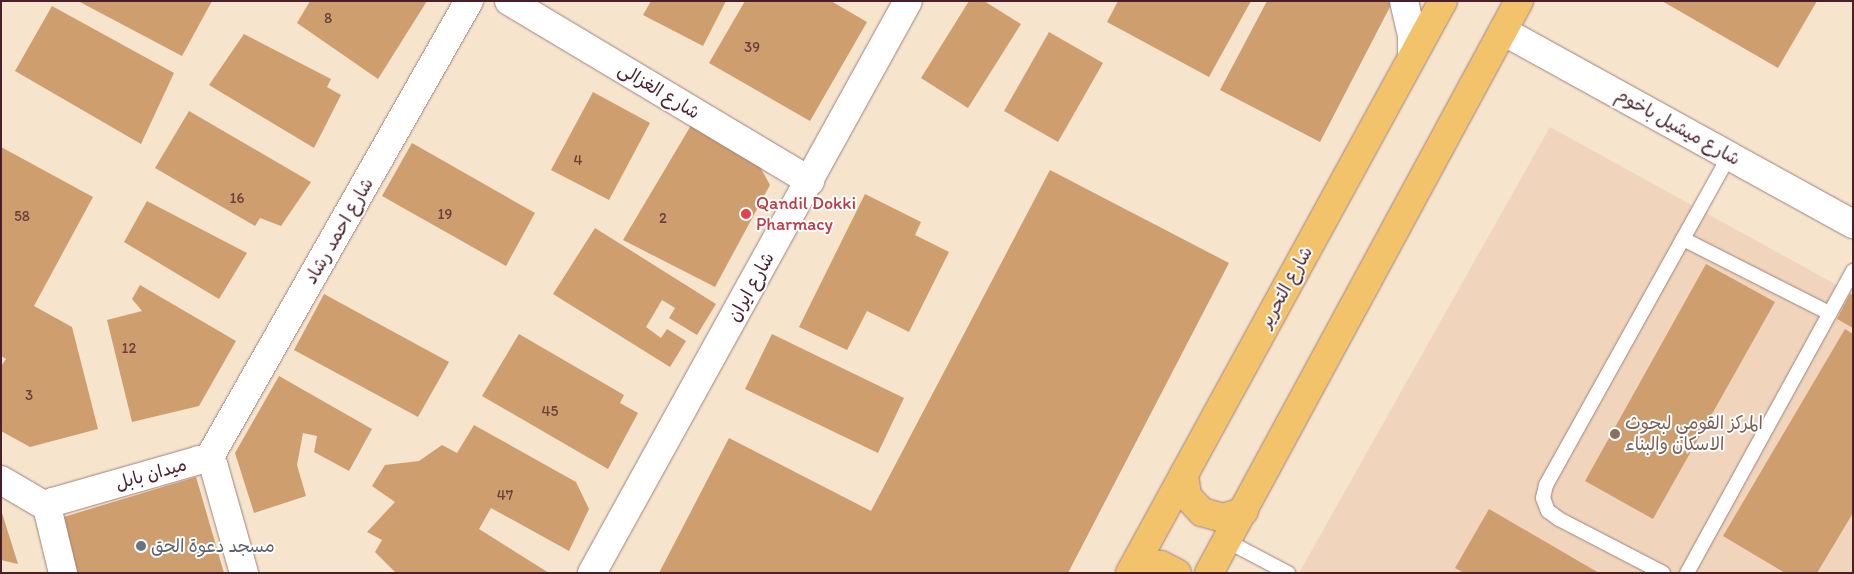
<!DOCTYPE html>
<html>
<head>
<meta charset="utf-8">
<style>
  body { margin:0 }
  #map { position:relative; width:1854px; height:574px; overflow:hidden; background:#f6e4cd; font-family:Itim,"Playpen Sans Arabic",sans-serif }
  div>[style] { position:absolute }
  [style*='--x'] { left:calc(var(--x)*1px); top:calc(var(--y)*1px); width:calc(var(--w)*1px); rotate:calc(var(--a)*1deg) }
  .built>* { inset:0; background:#f0d5bc }
  .building>* { inset:0; background:#cf9e6f }
  .roads { filter:drop-shadow(0 0 1px #a0827c) drop-shadow(0 0 1px #a0827c) }
  .service>* { height:14px; margin:-7px; padding:0 7px; transform-origin:7px; border-radius:7px; background:#fff }
  .minor>* { height:28px; margin:-14px; padding:0 14px; transform-origin:14px; border-radius:14px; background:#fff }
  .primary>* { height:28px; margin:-14px; padding:0 14px; transform-origin:14px; border-radius:14px; background:#f2c36a }
  .dots>* { width:14px; height:14px; translate:-50% -50%; box-sizing:border-box; border:2px solid #fff; border-radius:50% }
  span { translate:-50% -50%; white-space:nowrap; text-align:center; line-height:1.15; -webkit-text-stroke:4px #fff; paint-order:stroke }
  .number-label { font-size:15px; color:#6b3f3c }
  .number-label span { -webkit-text-stroke-width:0 }
  .street-label { font-size:18px; color:#4a1f2b }
  .health-label { font-size:18px; color:#be3a42 }
  .left { translate:0 -50%; text-align:left }
  .education-label { font-size:18px; color:#785e54 }
  .worship-label { font-size:18px; color:#5b616d }
  .frame { position:absolute; inset:0; border:2px solid #4a1f2b; pointer-events:none }
</style>
</head>
<body>
<div id="map">
  <div class="built">
    <i style="clip-path:polygon(1550px 127px,1853px 294px,1853px 573px,1299px 573px)"></i>
  </div>
  <div class="building">
    <i style="clip-path:polygon(78px 1px,212px 1px,182px 56px)"></i>
    <i style="clip-path:polygon(310px 1px,427px 1px,378px 79px,297px 23px)"></i>
    <i style="clip-path:polygon(651px 1px,726px 1px,703px 46px,643px 15px)"></i>
    <i style="clip-path:polygon(745px 1px,831px 1px,867px 22px,810px 121px,709px 63px)"></i>
    <i style="clip-path:polygon(969px 1px,984px 1px,1021px 24px,968px 108px,921px 78px)"></i>
    <i style="clip-path:polygon(1118px 1px,1251px 1px,1209px 77px,1107px 22px)"></i>
    <i style="clip-path:polygon(1267px 1px,1393px 1px,1320px 142px,1220px 90px)"></i>
    <i style="clip-path:polygon(1662px 1px,1817px 1px,1778px 68px)"></i>
    <i style="clip-path:polygon(52px 6px,174px 73px,141px 144px,15px 71px)"></i>
    <i style="clip-path:polygon(1049px 32px,1103px 63px,1058px 142px,1004px 111px)"></i>
    <i style="clip-path:polygon(244px 34px,331px 79px,327px 87px,341px 95px,314px 148px,209px 85px)"></i>
    <i style="clip-path:polygon(593px 92px,650px 123px,609px 200px,551px 170px)"></i>
    <i style="clip-path:polygon(189px 111px,311px 182px,281px 226px,260px 218px,255px 226px,155px 168px)"></i>
    <i style="clip-path:polygon(693px 122px,755px 158px,770px 185px,715px 287px,623px 240px)"></i>
    <i style="clip-path:polygon(412px 143px,535px 213px,506px 266px,382px 196px)"></i>
    <i style="clip-path:polygon(1px 147px,93px 197px,34px 306px,72px 327px,98px 429px,30px 447px,1px 431px,1px 366px,6px 359px,1px 356px)"></i>
    <i style="clip-path:polygon(1050px 170px,1229px 263px,1068px 573px,659px 573px,729px 438px,871px 511px)"></i>
    <i style="clip-path:polygon(865px 194px,921px 222px,915px 235px,949px 252px,909px 332px,867px 311px,847px 350px,799px 327px)"></i>
    <i style="clip-path:polygon(147px 201px,247px 253px,219px 299px,124px 242px)"></i>
    <i style="clip-path:polygon(595px 228px,716px 304px,697px 335px,669px 318px,675px 308px,662px 300px,646px 327px,661px 338px,667px 329px,686px 341px,670px 367px,553px 294px)"></i>
    <i style="clip-path:polygon(1706px 264px,1775px 302px,1653px 519px,1585px 481px)"></i>
    <i style="clip-path:polygon(140px 285px,236px 341px,199px 406px,132px 422px,107px 320px,142px 311px,132px 299px)"></i>
    <i style="clip-path:polygon(324px 294px,449px 362px,418px 417px,294px 350px)"></i>
    <i style="clip-path:polygon(1850px 294px,1853px 295px,1853px 328px,1837px 319px)"></i>
    <i style="clip-path:polygon(1845px 329px,1853px 334px,1853px 513px,1817px 573px,1785px 573px,1723px 536px)"></i>
    <i style="clip-path:polygon(519px 334px,624px 395px,620px 403px,638px 413px,608px 469px,482px 396px)"></i>
    <i style="clip-path:polygon(772px 334px,904px 398px,878px 453px,745px 389px)"></i>
    <i style="clip-path:polygon(279px 376px,372px 429px,349px 471px,314px 452px,317px 436px,303px 433px,297px 465px,306px 496px,254px 513px,235px 453px)"></i>
    <i style="clip-path:polygon(474px 425px,576px 482px,589px 509px,569px 551px,491px 508px,479px 529px,549px 573px,396px 573px,375px 552px,382px 540px,367px 532px,395px 502px,372px 486px,385px 465px,419px 461px,442px 445px,457px 453px)"></i>
    <i style="clip-path:polygon(196px 477px,224px 573px,73px 573px,57px 519px)"></i>
    <i style="clip-path:polygon(1489px 509px,1599px 573px,1464px 573px,1455px 568px)"></i>
    <i style="clip-path:polygon(1px 513px,2px 513px,18px 564px,1px 560px)"></i>
  </div>
  <div class="roads">
    <div class="service">
      <i style="--x:1683;--y:239;--w:164;--a:26.9"></i>
      <i style="--x:1227;--y:541;--w:69;--a:27.7"></i>
      <i style="--x:1663;--y:573;--w:117;--a:-152.6"></i>
      <i style="--x:1559;--y:519;--w:14;--a:-144"></i>
      <i style="--x:1548;--y:511;--w:14;--a:-111"></i>
      <i style="--x:1543;--y:498;--w:13;--a:-77"></i>
      <i style="--x:1546;--y:485;--w:376;--a:-60.9"></i>
      <i style="--x:1687;--y:573;--w:345;--a:-61.2"></i>
    </div>
    <div class="minor">
      <i style="--x:509;--y:1;--w:351;--a:30.9"></i>
      <i style="--x:1404;--y:1;--w:37;--a:77"></i>
      <i style="--x:1412;--y:37;--w:19;--a:90"></i>
      <i style="--x:1503;--y:31;--w:400;--a:28.9"></i>
      <i style="--x:208;--y:460;--w:528;--a:-60.38"></i>
      <i style="--x:1;--y:480;--w:53;--a:30.4"></i>
      <i style="--x:63;--y:573;--w:68;--a:-103.6"></i>
      <i style="--x:47;--y:507;--w:8;--a:-40"></i>
      <i style="--x:53;--y:502;--w:152;--a:-16"></i>
      <i style="--x:199;--y:460;--w:9;--a:0"></i>
      <i style="--x:208;--y:460;--w:9;--a:49"></i>
      <i style="--x:214;--y:467;--w:110;--a:74.2"></i>
      <i style="--x:592;--y:573;--w:653;--a:-61.08"></i>
    </div>
    <div class="primary">
      <i style="--x:1184;--y:474;--w:22;--a:82"></i>
      <i style="--x:1187;--y:496;--w:22;--a:47"></i>
      <i style="--x:1202;--y:512;--w:22;--a:16"></i>
      <i style="--x:1223;--y:518;--w:22;--a:-18"></i>
      <i style="--x:1130;--y:573;--w:652;--a:-61.31"></i>
      <i style="--x:1131;--y:573;--w:20;--a:-27"></i>
      <i style="--x:1149;--y:564;--w:12;--a:5"></i>
      <i style="--x:1161;--y:565;--w:18;--a:27"></i>
      <i style="--x:1209;--y:573;--w:651;--a:-61.54"></i>
    </div>
  </div>
  <div class="dots">
    <i style="left:746px;top:214px;background:#e0444e"></i>
    <i style="left:1615px;top:434px;background:#8d6e63"></i>
    <i style="left:141px;top:546px;background:#6b7280"></i>
  </div>
  <div class="number-label">
    <span style="left:328px;top:19px">8</span>
    <span style="left:752px;top:48px">39</span>
    <span style="left:578px;top:161px">4</span>
    <span style="left:237px;top:199px">16</span>
    <span style="left:445px;top:215px">19</span>
    <span style="left:22px;top:217px">58</span>
    <span style="left:663px;top:219px">2</span>
    <span style="left:129px;top:349px">12</span>
    <span style="left:29px;top:396px">3</span>
    <span style="left:550px;top:412px">45</span>
    <span style="left:505px;top:496px">47</span>
  </div>
  <div class="street-label">
    <span style="left:659px;top:91px;rotate:31deg">شارع الغزالى</span>
    <span style="left:1678px;top:127px;rotate:29deg">شارع ميشيل باخوم</span>
    <span style="left:339px;top:231px;rotate:-60deg">شارع احمد رشاد</span>
    <span style="left:751px;top:287px;rotate:-61deg">شارع ايران</span>
    <span style="left:1286px;top:287px;rotate:-61deg">شارع التحرير</span>
    <span style="left:151px;top:474px;rotate:-16deg">ميدان بابل</span>
  </div>
  <div class="health-label">
    <span class="left" style="left:756px;top:214px">Qandil Dokki<br>Pharmacy</span>
  </div>
  <div class="education-label">
    <span class="left" style="left:1625px;top:434px">المركز القومي لبحوث<br>الاسكان والبناء</span>
  </div>
  <div class="worship-label">
    <span class="left" style="left:151px;top:546px">مسجد دعوة الحق</span>
  </div>
  <div class="frame"></div>
</div>
</body>
</html>
